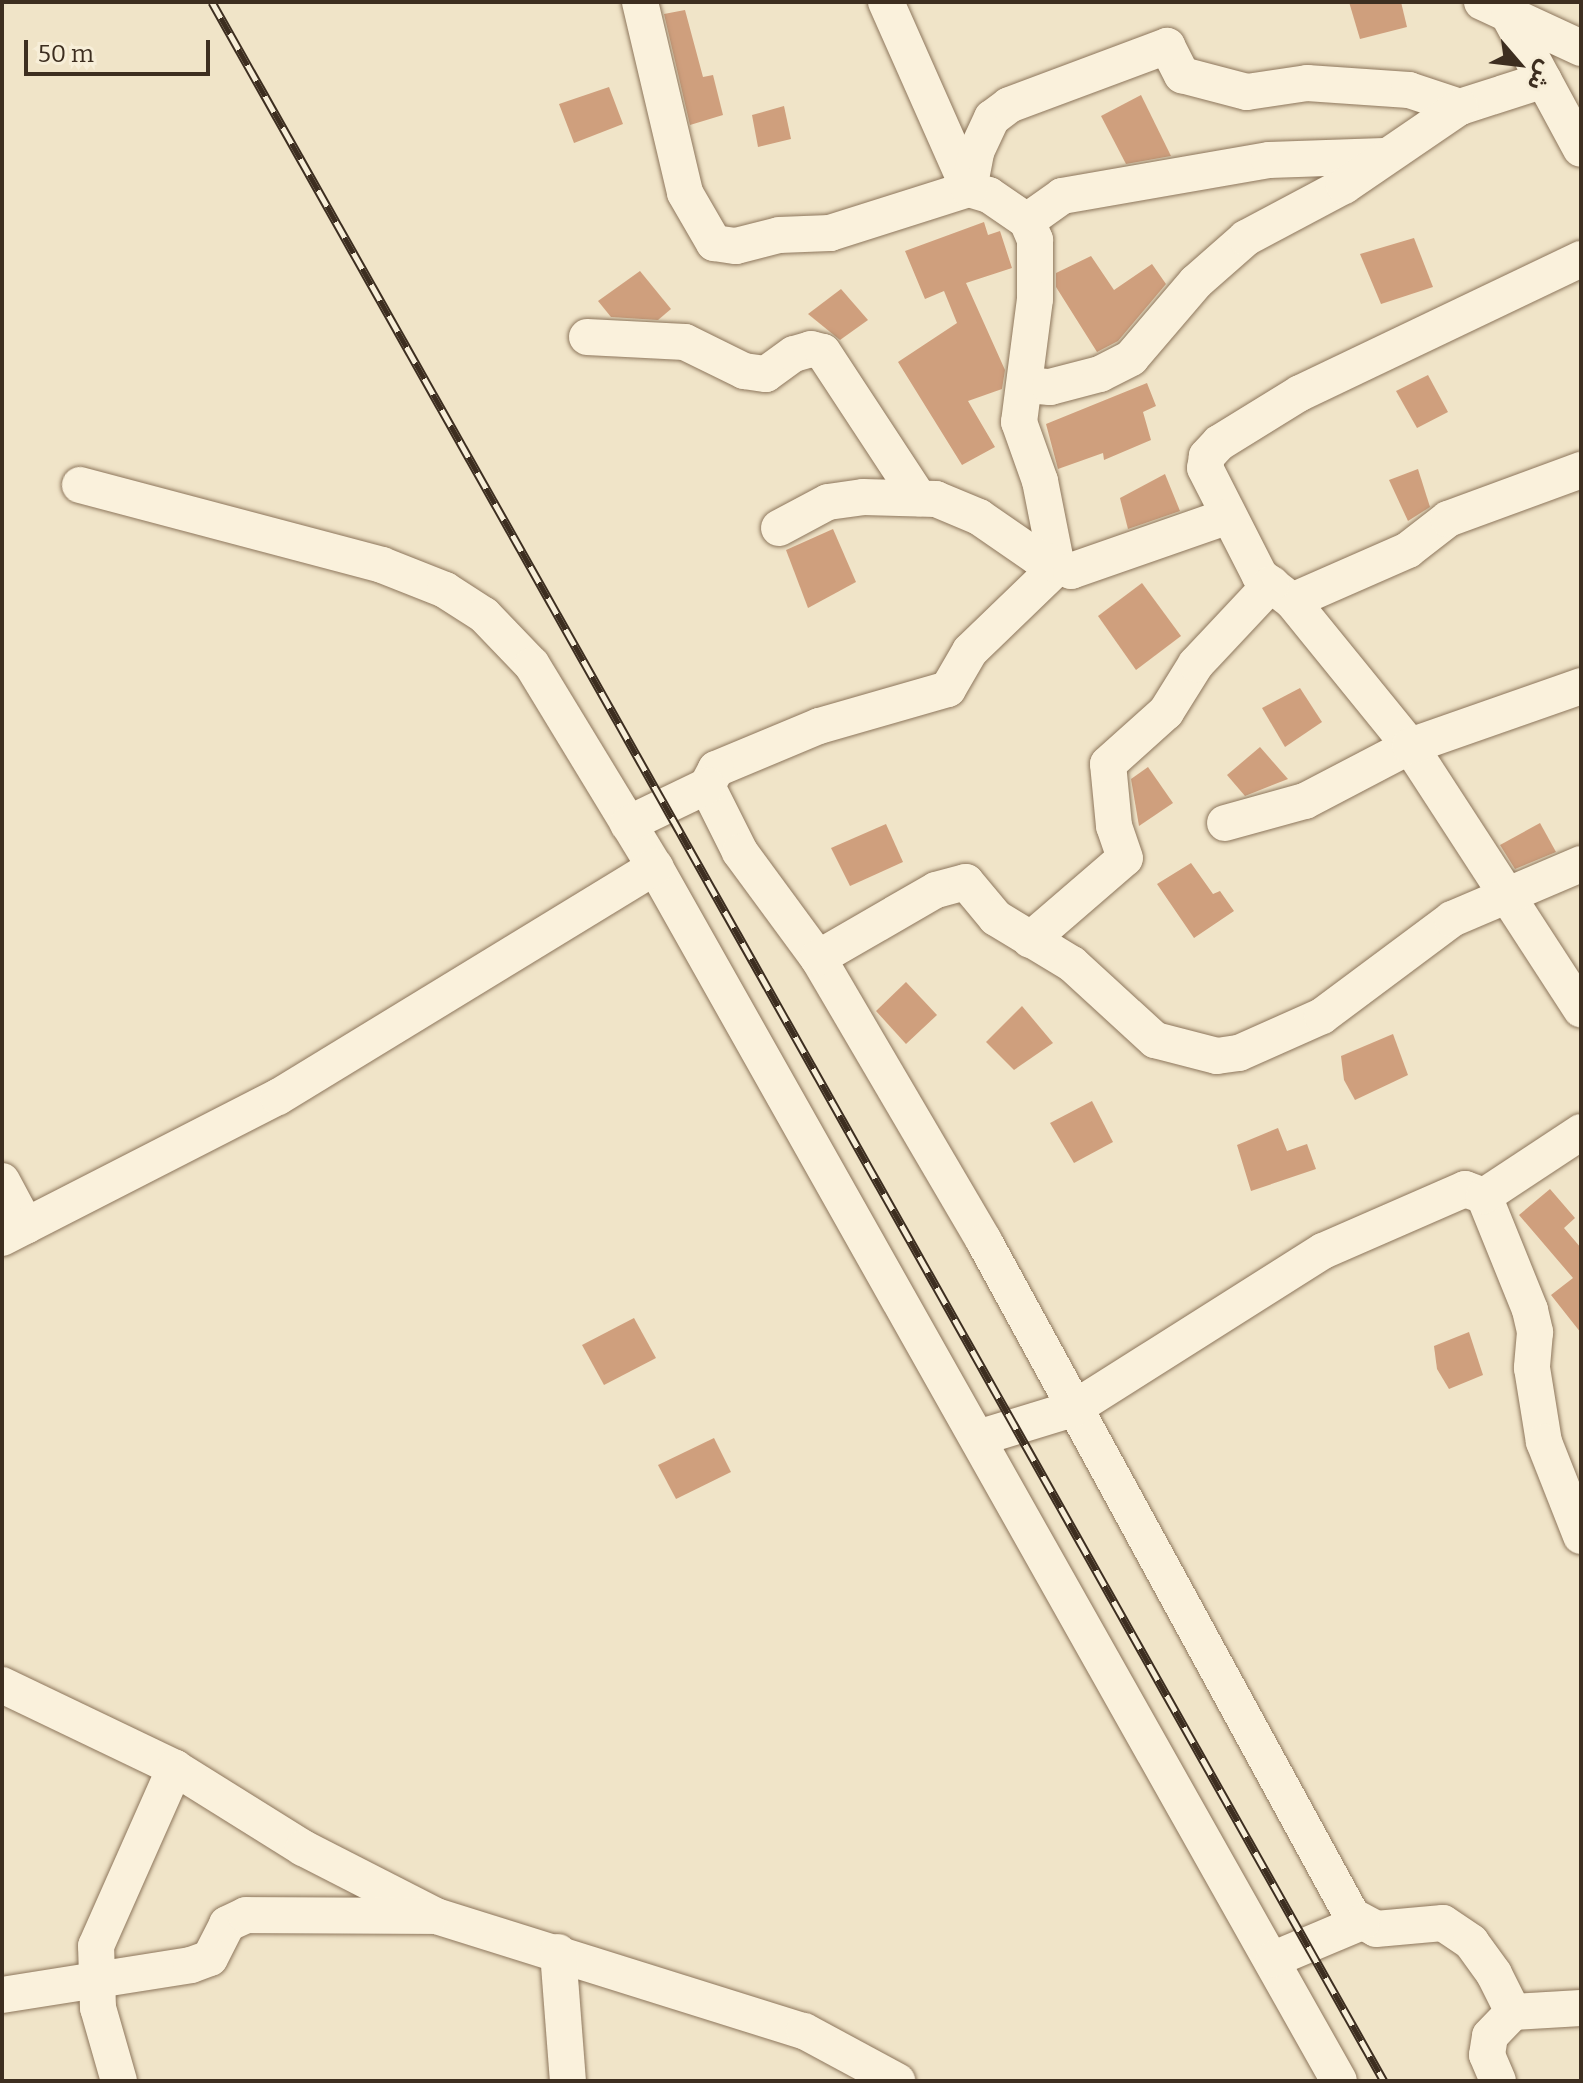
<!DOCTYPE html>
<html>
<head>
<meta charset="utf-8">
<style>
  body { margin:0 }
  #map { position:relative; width:1583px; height:2083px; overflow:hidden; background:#f0e4c8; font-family:Bitter,"Noto Sans Arabic",serif }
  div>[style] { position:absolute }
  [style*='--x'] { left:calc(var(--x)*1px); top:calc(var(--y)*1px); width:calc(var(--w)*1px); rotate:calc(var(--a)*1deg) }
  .building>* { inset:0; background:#cf9f7d }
  .roads { filter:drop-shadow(0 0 2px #8d765c) drop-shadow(0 0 2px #8d765c) }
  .minor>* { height:36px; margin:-18px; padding:0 18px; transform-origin:18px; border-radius:18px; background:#faf1dc }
  .rail>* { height:9px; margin-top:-4.5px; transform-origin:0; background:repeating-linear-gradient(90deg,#f7eed8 0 18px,#3d2e20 0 36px); box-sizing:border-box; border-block:2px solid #3d2e20 }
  span { translate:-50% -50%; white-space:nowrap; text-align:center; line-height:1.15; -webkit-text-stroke:6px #f7eed8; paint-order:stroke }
  .frame { position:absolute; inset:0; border:4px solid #3d2e20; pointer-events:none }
  .north { position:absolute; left:1479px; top:24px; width:80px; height:80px; -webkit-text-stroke:6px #f7eed8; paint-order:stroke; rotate:118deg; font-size:22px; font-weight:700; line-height:32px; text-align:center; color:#3d2e20 }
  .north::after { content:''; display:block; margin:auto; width:28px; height:36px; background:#3d2e20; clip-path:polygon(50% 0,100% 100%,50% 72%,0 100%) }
  .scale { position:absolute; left:24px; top:40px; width:186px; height:36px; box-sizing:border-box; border:4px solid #3d2e20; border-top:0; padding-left:10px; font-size:24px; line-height:28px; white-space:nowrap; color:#3d2e20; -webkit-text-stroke:6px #f7eed8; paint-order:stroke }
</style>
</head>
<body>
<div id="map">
  <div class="building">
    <i style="clip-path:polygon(1349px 2px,1401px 2px,1407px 27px,1360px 39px)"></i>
    <i style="clip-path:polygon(685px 10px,703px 77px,713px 75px,723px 115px,690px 125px,664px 14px)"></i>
    <i style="clip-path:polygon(609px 87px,623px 124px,574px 143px,559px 104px)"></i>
    <i style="clip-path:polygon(1141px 95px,1171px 156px,1126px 164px,1101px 116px)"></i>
    <i style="clip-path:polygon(784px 106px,791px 139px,758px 147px,752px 115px)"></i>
    <i style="clip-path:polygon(984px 222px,988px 235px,1000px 231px,1012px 268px,966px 283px,1005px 370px,1002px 389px,968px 401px,995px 447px,962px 465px,898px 362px,957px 323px,944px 291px,925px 299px,905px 251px)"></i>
    <i style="clip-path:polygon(1414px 238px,1433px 287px,1381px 304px,1360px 254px)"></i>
    <i style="clip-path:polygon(1091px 256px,1114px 290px,1152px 264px,1166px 284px,1118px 341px,1097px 352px,1056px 287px,1056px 273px)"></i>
    <i style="clip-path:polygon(640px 271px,671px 309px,658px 320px,611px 317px,598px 301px)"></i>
    <i style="clip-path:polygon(841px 289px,868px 320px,840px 340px,808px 314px)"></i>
    <i style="clip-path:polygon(1428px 375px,1448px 412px,1417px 428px,1396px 391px)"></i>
    <i style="clip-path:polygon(1147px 383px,1156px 406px,1143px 412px,1151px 440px,1104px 460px,1103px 453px,1058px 469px,1046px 424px)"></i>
    <i style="clip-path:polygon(1418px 469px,1430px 507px,1408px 521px,1389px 480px)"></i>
    <i style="clip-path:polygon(1165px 474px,1180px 511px,1128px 529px,1120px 498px)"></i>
    <i style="clip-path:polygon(833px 529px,856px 582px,808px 608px,786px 550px)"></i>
    <i style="clip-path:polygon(1142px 583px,1181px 636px,1136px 670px,1098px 616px)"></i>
    <i style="clip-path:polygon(1300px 688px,1322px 722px,1285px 747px,1262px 708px)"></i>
    <i style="clip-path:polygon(1260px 747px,1288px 779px,1245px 796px,1227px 775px)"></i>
    <i style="clip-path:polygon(1148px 767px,1173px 803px,1139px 826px,1131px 779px)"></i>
    <i style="clip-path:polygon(1540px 823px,1556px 852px,1515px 869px,1500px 845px)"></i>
    <i style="clip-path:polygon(886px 824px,903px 862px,850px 886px,831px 848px)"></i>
    <i style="clip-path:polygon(1191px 863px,1213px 894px,1220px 891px,1234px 911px,1194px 938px,1157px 884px)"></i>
    <i style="clip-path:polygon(906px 982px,937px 1015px,906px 1044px,876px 1011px)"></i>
    <i style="clip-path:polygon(1022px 1006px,1053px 1043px,1014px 1070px,986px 1042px)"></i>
    <i style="clip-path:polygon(1393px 1034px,1408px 1075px,1355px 1100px,1344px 1080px,1341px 1056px)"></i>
    <i style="clip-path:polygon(1092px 1101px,1113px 1142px,1074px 1163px,1050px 1123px)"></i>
    <i style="clip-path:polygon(1278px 1128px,1287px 1151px,1307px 1144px,1316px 1169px,1251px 1191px,1237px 1145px)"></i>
    <i style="clip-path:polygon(1550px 1189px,1575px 1218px,1564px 1228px,1581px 1248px,1581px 1333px,1551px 1295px,1573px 1278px,1519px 1215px)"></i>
    <i style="clip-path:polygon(634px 1318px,656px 1358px,604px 1385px,582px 1345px)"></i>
    <i style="clip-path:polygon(1469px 1332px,1483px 1375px,1449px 1389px,1437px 1369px,1434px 1346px)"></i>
    <i style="clip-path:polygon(714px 1438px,731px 1472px,676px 1499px,658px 1465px)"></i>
  </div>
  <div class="roads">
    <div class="minor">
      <i style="--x:640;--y:2;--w:196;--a:76.7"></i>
      <i style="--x:685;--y:193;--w:58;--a:59.9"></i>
      <i style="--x:714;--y:243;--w:22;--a:8"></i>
      <i style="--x:736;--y:246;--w:44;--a:-14.3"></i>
      <i style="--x:779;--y:235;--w:51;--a:-2.2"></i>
      <i style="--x:830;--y:233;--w:146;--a:-17.6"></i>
      <i style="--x:969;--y:189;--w:21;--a:17"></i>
      <i style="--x:989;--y:195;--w:46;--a:34.4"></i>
      <i style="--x:1027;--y:221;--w:21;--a:67"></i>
      <i style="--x:1035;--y:240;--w:59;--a:90"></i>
      <i style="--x:1035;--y:299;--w:124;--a:97.4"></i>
      <i style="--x:1019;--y:422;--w:63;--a:70.4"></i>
      <i style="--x:1040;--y:481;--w:88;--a:78.8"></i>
      <i style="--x:1057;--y:567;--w:121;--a:136"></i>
      <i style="--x:970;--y:651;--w:44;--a:120.1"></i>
      <i style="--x:948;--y:689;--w:134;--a:164"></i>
      <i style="--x:819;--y:726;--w:112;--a:157.3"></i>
      <i style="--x:716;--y:769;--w:19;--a:118"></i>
      <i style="--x:707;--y:786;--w:74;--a:63.4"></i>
      <i style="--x:740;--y:852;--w:132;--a:53.7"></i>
      <i style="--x:818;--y:958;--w:328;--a:59.6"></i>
      <i style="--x:984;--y:1241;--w:769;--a:61.4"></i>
      <i style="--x:1352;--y:1916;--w:27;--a:28"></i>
      <i style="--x:1376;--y:1929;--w:67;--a:-5.1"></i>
      <i style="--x:1443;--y:1923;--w:34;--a:34"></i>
      <i style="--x:1471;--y:1942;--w:39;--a:54"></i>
      <i style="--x:1494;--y:1974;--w:42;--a:63.4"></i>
      <i style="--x:1513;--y:2012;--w:33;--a:134"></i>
      <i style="--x:1490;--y:2036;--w:19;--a:99"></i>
      <i style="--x:1487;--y:2055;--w:28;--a:67"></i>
      <i style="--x:886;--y:2;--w:205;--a:66.1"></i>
      <i style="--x:1482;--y:2;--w:109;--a:24.9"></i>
      <i style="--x:1509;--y:16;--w:151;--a:61.6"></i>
      <i style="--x:969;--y:189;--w:38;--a:-79"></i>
      <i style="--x:976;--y:152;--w:38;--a:-65"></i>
      <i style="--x:992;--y:118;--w:21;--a:-37"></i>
      <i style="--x:1009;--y:105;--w:169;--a:-20.5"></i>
      <i style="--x:1167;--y:46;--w:33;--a:63"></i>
      <i style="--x:1182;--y:75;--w:67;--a:14.7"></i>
      <i style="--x:1247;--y:92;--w:61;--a:-8.5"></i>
      <i style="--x:1307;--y:83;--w:102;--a:3.9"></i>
      <i style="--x:1409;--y:90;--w:54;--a:18.4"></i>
      <i style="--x:1460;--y:107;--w:88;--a:-17.8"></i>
      <i style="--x:1027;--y:221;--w:43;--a:-35.5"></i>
      <i style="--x:1062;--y:196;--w:210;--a:-9.9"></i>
      <i style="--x:1269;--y:160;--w:115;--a:-2"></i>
      <i style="--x:1581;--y:259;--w:311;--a:154.5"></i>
      <i style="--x:1300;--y:393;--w:95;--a:148.3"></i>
      <i style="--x:1219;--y:443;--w:18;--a:133"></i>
      <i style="--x:1207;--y:456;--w:12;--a:99"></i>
      <i style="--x:1205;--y:468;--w:121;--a:63"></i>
      <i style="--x:1260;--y:576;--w:41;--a:38"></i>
      <i style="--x:1292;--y:601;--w:187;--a:50.9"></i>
      <i style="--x:1410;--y:746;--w:314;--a:57"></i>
      <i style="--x:587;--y:337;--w:98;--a:2.9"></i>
      <i style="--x:685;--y:342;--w:66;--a:26.2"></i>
      <i style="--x:744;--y:371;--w:22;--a:8"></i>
      <i style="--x:766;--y:374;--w:34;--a:-36"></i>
      <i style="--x:794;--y:354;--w:18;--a:-16"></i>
      <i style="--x:811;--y:349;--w:12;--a:14"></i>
      <i style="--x:823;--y:352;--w:175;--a:56.7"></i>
      <i style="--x:1026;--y:385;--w:24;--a:5"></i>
      <i style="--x:1050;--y:387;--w:52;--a:-14.6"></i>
      <i style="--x:1100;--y:374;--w:35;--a:-27"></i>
      <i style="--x:1131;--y:358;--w:100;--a:-49.5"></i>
      <i style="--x:1196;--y:282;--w:67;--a:-41.3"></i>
      <i style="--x:1246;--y:238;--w:111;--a:-28"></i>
      <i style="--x:1344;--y:186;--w:140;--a:-34.3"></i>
      <i style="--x:80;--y:485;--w:312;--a:14.8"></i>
      <i style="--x:382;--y:565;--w:68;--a:21.6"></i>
      <i style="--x:445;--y:590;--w:46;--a:32.7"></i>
      <i style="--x:484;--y:615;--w:69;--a:46.2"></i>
      <i style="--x:532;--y:665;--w:237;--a:58.7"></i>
      <i style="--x:655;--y:867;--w:1393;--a:60.6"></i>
      <i style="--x:779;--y:528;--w:55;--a:-28"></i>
      <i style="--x:828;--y:502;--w:35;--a:-8"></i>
      <i style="--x:863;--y:497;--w:73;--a:1.6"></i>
      <i style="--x:936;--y:499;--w:47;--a:22.7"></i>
      <i style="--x:979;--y:517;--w:70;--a:34.6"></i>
      <i style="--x:1037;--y:557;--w:37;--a:22"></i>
      <i style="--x:1071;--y:571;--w:164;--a:-19.2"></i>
      <i style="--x:1292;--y:601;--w:127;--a:-23.7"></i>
      <i style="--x:1408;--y:550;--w:51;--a:-37.8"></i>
      <i style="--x:1448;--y:519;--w:142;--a:-20.2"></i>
      <i style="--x:1225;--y:823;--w:83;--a:-15.4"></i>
      <i style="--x:1305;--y:801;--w:119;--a:-27.6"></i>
      <i style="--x:1410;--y:746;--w:181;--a:-19.3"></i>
      <i style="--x:628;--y:824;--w:88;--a:-25.7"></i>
      <i style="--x:1030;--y:940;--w:125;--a:-40.8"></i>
      <i style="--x:1125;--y:858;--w:34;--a:-109"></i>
      <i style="--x:1114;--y:826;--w:62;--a:-95.5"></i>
      <i style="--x:1108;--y:764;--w:78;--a:-41.9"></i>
      <i style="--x:1166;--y:712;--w:57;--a:-58"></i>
      <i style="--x:1196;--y:664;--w:110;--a:-46.8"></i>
      <i style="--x:818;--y:958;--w:136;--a:-30"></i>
      <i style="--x:936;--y:890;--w:31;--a:-15"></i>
      <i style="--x:966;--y:882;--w:47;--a:50.2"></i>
      <i style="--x:996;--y:918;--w:89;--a:31.2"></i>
      <i style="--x:1072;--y:964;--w:113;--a:42.5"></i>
      <i style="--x:1155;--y:1040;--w:64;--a:14.5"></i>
      <i style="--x:1217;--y:1056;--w:22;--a:-8"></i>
      <i style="--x:1239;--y:1053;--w:91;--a:-24"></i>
      <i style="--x:1322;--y:1016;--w:162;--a:-36.7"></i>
      <i style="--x:1452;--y:919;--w:140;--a:-23.1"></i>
      <i style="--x:2;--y:1181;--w:51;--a:61.9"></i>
      <i style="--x:1484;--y:1196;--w:123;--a:68"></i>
      <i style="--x:1530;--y:1310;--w:23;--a:77"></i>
      <i style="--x:1535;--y:1332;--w:36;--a:95"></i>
      <i style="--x:1532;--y:1368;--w:75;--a:80.8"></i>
      <i style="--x:1544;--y:1442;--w:101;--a:68.5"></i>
      <i style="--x:2;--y:1238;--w:310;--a:-27.1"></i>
      <i style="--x:278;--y:1097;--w:442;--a:-31.4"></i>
      <i style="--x:978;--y:1438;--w:99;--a:-17"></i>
      <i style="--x:1073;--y:1409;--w:296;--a:-32.3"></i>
      <i style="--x:1323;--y:1251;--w:155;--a:-23.6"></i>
      <i style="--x:1465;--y:1189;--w:20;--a:20"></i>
      <i style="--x:1484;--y:1196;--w:116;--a:-33.4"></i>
      <i style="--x:2;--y:1685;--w:192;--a:25.6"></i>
      <i style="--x:175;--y:1768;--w:151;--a:32"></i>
      <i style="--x:303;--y:1848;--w:149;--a:27.1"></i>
      <i style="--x:436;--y:1916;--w:386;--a:17.4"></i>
      <i style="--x:804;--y:2031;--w:106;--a:28.3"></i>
      <i style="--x:558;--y:1952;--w:129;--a:85.6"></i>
      <i style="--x:1274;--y:1959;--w:95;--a:-22.8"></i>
      <i style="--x:2;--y:1995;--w:191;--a:-9"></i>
      <i style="--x:191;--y:1965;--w:20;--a:-20"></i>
      <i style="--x:210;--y:1958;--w:38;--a:-63"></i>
      <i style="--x:227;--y:1924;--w:21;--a:-25"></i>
      <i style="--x:246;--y:1915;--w:184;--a:0.3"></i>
      <i style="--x:1513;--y:2012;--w:68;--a:-3.4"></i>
      <i style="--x:119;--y:2081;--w:76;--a:-106"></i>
      <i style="--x:98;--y:2008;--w:62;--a:-91.8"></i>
      <i style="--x:96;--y:1946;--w:195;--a:-66.1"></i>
    </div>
  </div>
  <div class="rail">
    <i style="--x:212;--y:2;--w:2387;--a:60.59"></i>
  </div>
  <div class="frame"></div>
  <div class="north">ش</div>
  <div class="scale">50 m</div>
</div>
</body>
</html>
